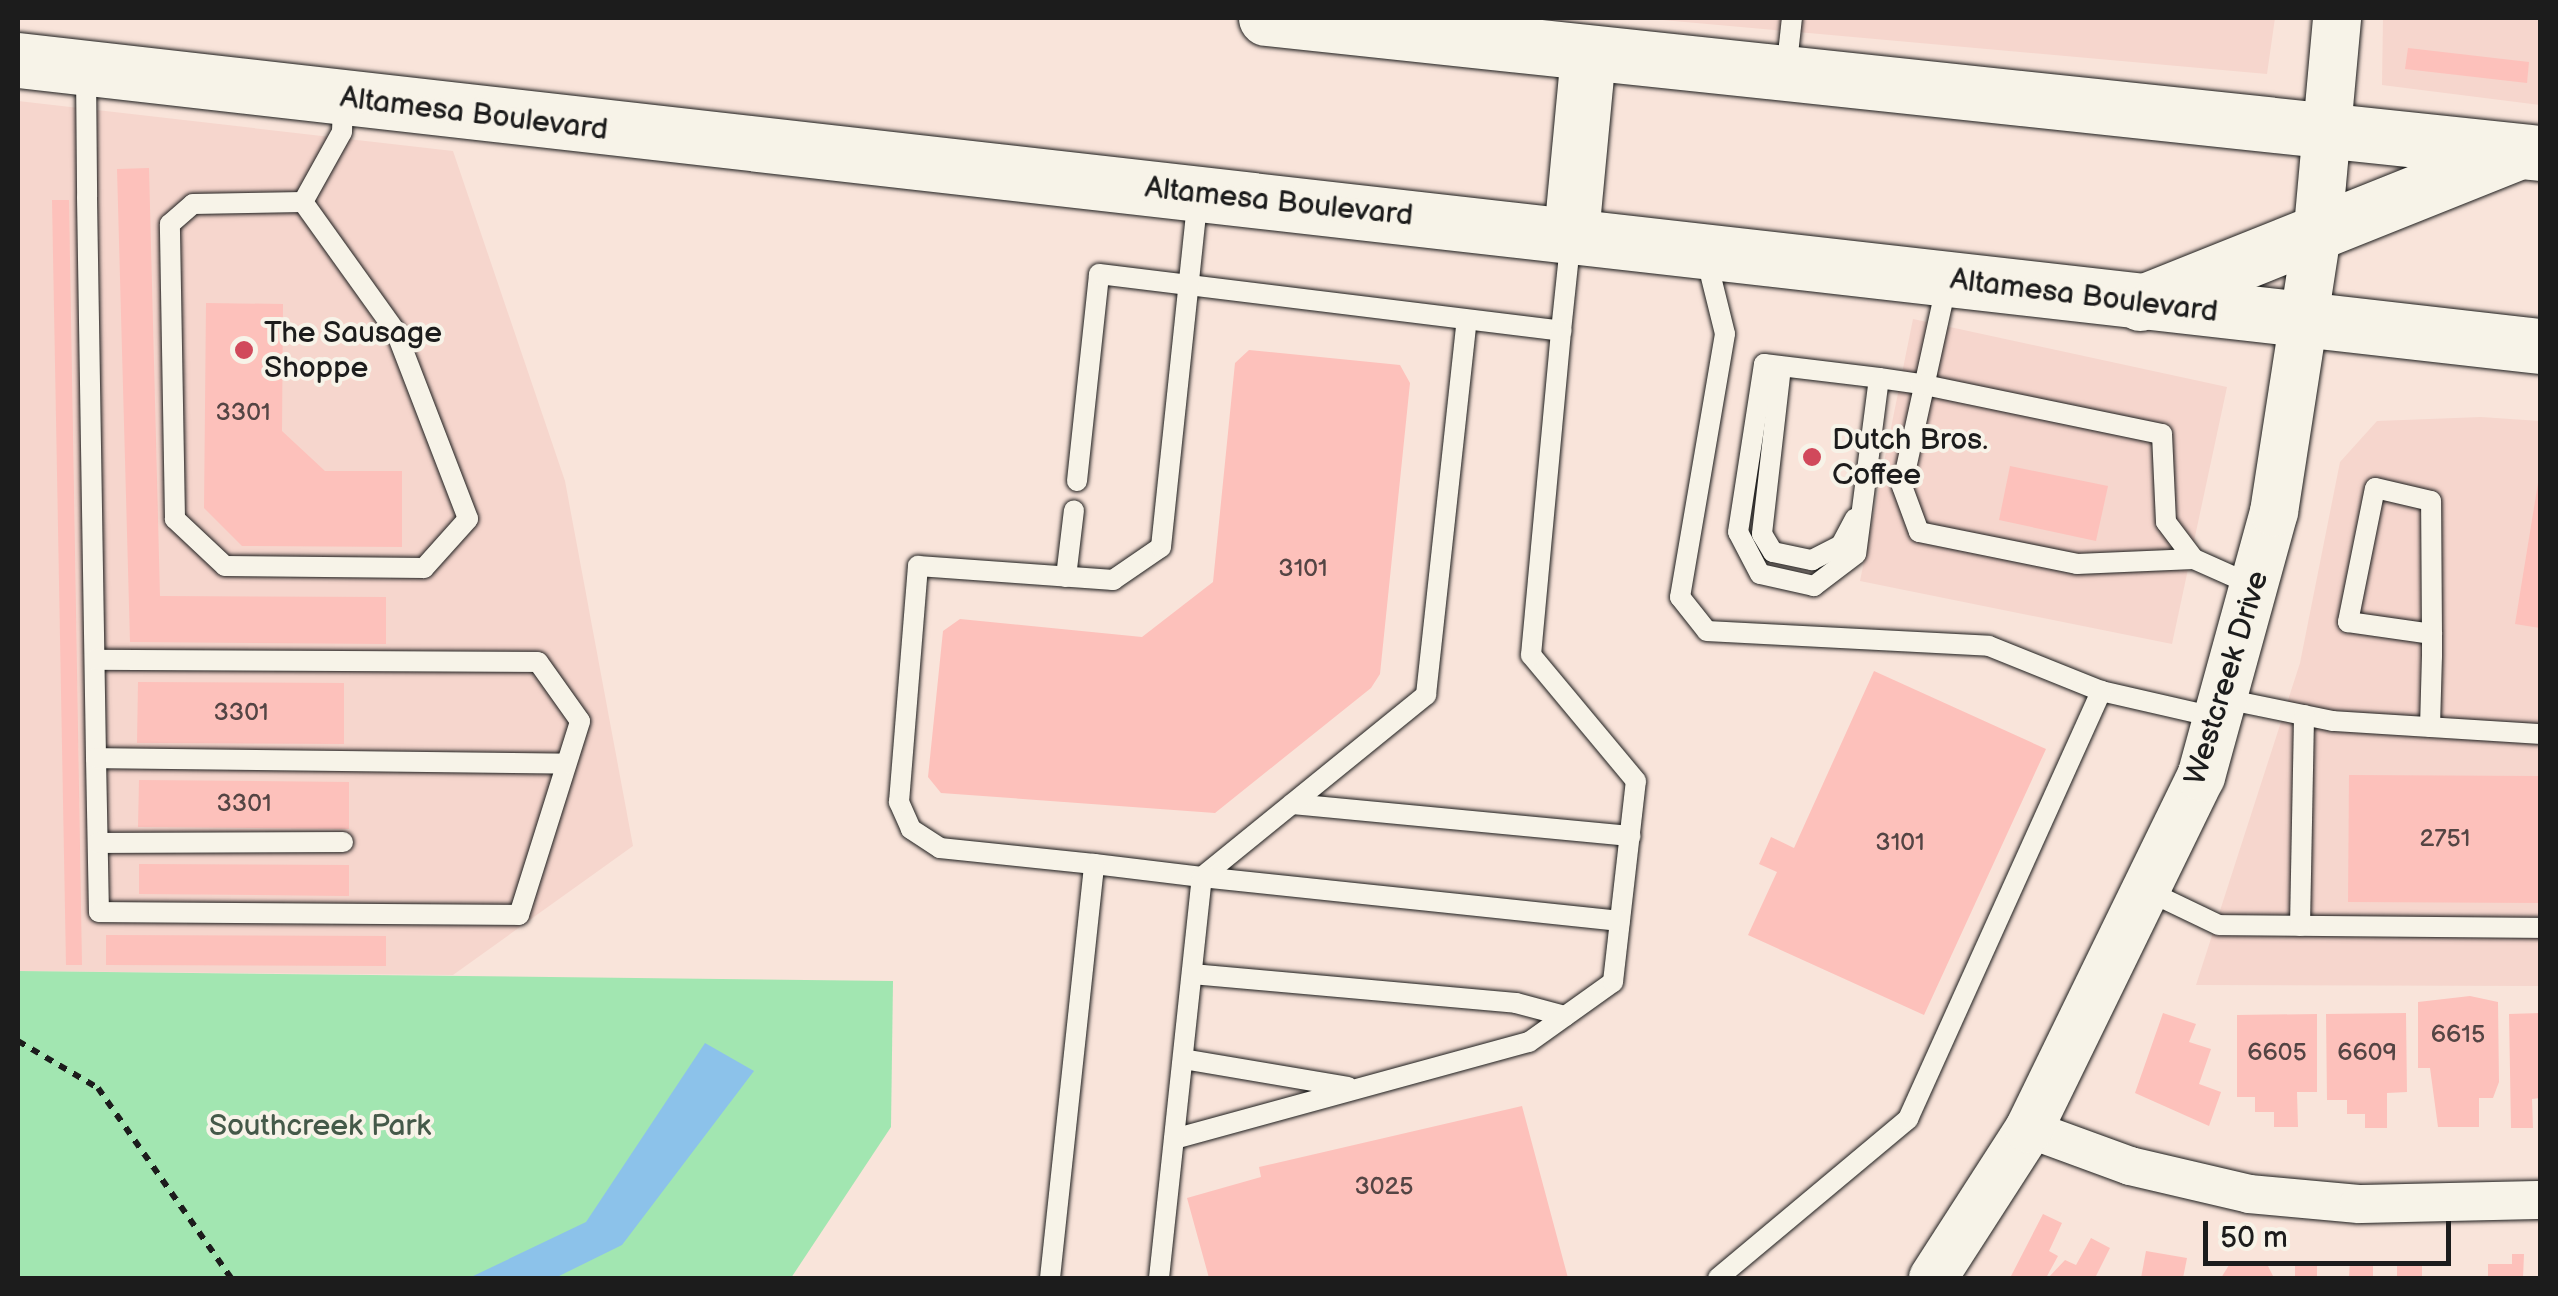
<!DOCTYPE html>
<html>
<head>
<meta charset="utf-8">
<style>
  body { margin:0 }
  #map { position:relative; width:2558px; height:1296px; overflow:hidden; background:#f9e4da; font-family:"Balsamiq Sans",sans-serif }
  div>[style] { position:absolute }
  [style*='--x'] { left:calc(var(--x)*1px); top:calc(var(--y)*1px); width:calc(var(--w)*1px); rotate:calc(var(--a)*1deg) }
  .built>* { inset:0; background:#f6d6cd }
  .green>* { inset:0; background:#a2e6b1 }
  .water>* { inset:0; background:#8cc2ea }
  .building>* { inset:0; background:#fdc1bb }
  .path>* { height:6px; margin-top:-3px; transform-origin:0; background:repeating-linear-gradient(90deg,#1c1c1c 0 8px,transparent 0 16px) }
  .roads { filter:drop-shadow(0 0 2px #1c1c1c) drop-shadow(0 0 2px #1c1c1c) }
  .service>* { height:20px; margin:-10px; padding:0 10px; transform-origin:10px; border-radius:10px; background:#f7f3e8 }
  .minor>* { height:38px; margin:-19px; padding:0 19px; transform-origin:19px; border-radius:19px; background:#f7f3e8 }
  .tertiary>* { height:48px; margin:-24px; padding:0 24px; transform-origin:24px; border-radius:24px; background:#f7f3e8 }
  .secondary>* { height:55px; margin:-27.5px; padding:0 27.5px; transform-origin:27.5px; border-radius:27.5px; background:#f7f3e8 }
  .dots>* { width:28px; height:28px; translate:-50% -50%; box-sizing:border-box; border:5px solid #f7f3e8; border-radius:50% }
  span { translate:-50% -50%; white-space:nowrap; text-align:center; line-height:1.15; -webkit-text-stroke:8px #f7f3e8; paint-order:stroke }
  .number-label { font-size:25px; color:#544544 }
  .number-label span { -webkit-text-stroke-width:0 }
  .street-label { font-size:30px; color:#1c1c1c }
  .poi-label { font-size:30px; color:#1c1c1c }
  .left { translate:0 -50%; text-align:left }
  .park-label { font-size:30px; color:#445949 }
  .frame { position:absolute; inset:0; border:20px solid #1c1c1c; pointer-events:none }
  .scale { position:absolute; left:2203px; top:1221px; width:248px; height:45px; box-sizing:border-box; border:5px solid #1c1c1c; border-top:0; padding-left:12px; font-size:30px; line-height:35px; white-space:nowrap; color:#1c1c1c; -webkit-text-stroke:8px #f7f3e8; paint-order:stroke }
</style>
</head>
<body>
<div id="map">
  <div class="built">
    <i style="clip-path:polygon(1640px 18px,2275px 18px,2267px 74px)"></i>
    <i style="clip-path:polygon(2383px 18px,2540px 18px,2540px 105px,2382px 85px)"></i>
    <i style="clip-path:polygon(18px 101px,453px 151px,565px 481px,633px 846px,453px 975px,18px 971px)"></i>
    <i style="clip-path:polygon(1913px 319px,2227px 387px,2172px 644px,1860px 581px)"></i>
    <i style="clip-path:polygon(2481px 417px,2540px 421px,2540px 986px,2196px 985px,2300px 663px,2340px 462px,2377px 421px)"></i>
  </div>
  <div class="green">
    <i style="clip-path:polygon(18px 971px,893px 981px,891px 1127px,791px 1278px,18px 1278px)"></i>
  </div>
  <div class="water">
    <i style="clip-path:polygon(705px 1043px,754px 1071px,622px 1245px,555px 1278px,469px 1278px,586px 1222px)"></i>
  </div>
  <div class="building">
    <i style="clip-path:polygon(2408px 48px,2529px 62px,2527px 83px,2405px 69px)"></i>
    <i style="clip-path:polygon(149px 168px,160px 596px,386px 597px,386px 644px,130px 642px,117px 169px)"></i>
    <i style="clip-path:polygon(52px 200px,69px 200px,82px 965px,66px 965px)"></i>
    <i style="clip-path:polygon(206px 303px,283px 304px,282px 431px,325px 471px,402px 471px,402px 547px,242px 546px,204px 508px)"></i>
    <i style="clip-path:polygon(1249px 350px,1400px 365px,1410px 383px,1380px 674px,1371px 688px,1215px 813px,941px 793px,928px 777px,943px 631px,960px 619px,1142px 637px,1213px 582px,1235px 363px)"></i>
    <i style="clip-path:polygon(2010px 466px,2108px 486px,2096px 541px,1999px 520px)"></i>
    <i style="clip-path:polygon(2538px 483px,2540px 483px,2540px 628px,2515px 624px)"></i>
    <i style="clip-path:polygon(1874px 671px,2046px 749px,1924px 1015px,1748px 935px,1777px 872px,1759px 864px,1771px 837px,1794px 848px)"></i>
    <i style="clip-path:polygon(138px 682px,344px 683px,344px 744px,137px 743px)"></i>
    <i style="clip-path:polygon(2349px 775px,2540px 776px,2540px 903px,2348px 902px)"></i>
    <i style="clip-path:polygon(139px 780px,349px 782px,349px 829px,138px 827px)"></i>
    <i style="clip-path:polygon(139px 864px,349px 865px,349px 896px,139px 894px)"></i>
    <i style="clip-path:polygon(106px 935px,386px 936px,386px 966px,106px 965px)"></i>
    <i style="clip-path:polygon(2470px 996px,2498px 1002px,2499px 1082px,2493px 1098px,2479px 1098px,2479px 1127px,2438px 1127px,2430px 1068px,2418px 1068px,2418px 1002px)"></i>
    <i style="clip-path:polygon(2163px 1013px,2196px 1024px,2189px 1042px,2211px 1049px,2199px 1084px,2221px 1092px,2209px 1126px,2135px 1093px)"></i>
    <i style="clip-path:polygon(2406px 1013px,2407px 1092px,2387px 1093px,2387px 1128px,2365px 1128px,2365px 1114px,2347px 1114px,2347px 1100px,2327px 1100px,2326px 1014px)"></i>
    <i style="clip-path:polygon(2540px 1013px,2540px 1098px,2532px 1099px,2533px 1128px,2511px 1128px,2509px 1014px)"></i>
    <i style="clip-path:polygon(2317px 1014px,2317px 1092px,2297px 1092px,2298px 1127px,2274px 1127px,2274px 1112px,2255px 1112px,2255px 1097px,2237px 1097px,2237px 1015px)"></i>
    <i style="clip-path:polygon(1522px 1106px,1568px 1278px,1209px 1278px,1187px 1198px,1261px 1177px,1259px 1167px)"></i>
    <i style="clip-path:polygon(2043px 1214px,2062px 1223px,2049px 1251px,2058px 1256px,2046px 1278px,2010px 1278px)"></i>
    <i style="clip-path:polygon(2091px 1238px,2110px 1248px,2095px 1278px,2048px 1278px,2065px 1260px,2076px 1265px)"></i>
    <i style="clip-path:polygon(2146px 1251px,2187px 1258px,2183px 1278px,2141px 1278px)"></i>
    <i style="clip-path:polygon(2512px 1254px,2524px 1254px,2523px 1278px,2488px 1278px,2488px 1264px,2512px 1264px)"></i>
    <i style="clip-path:polygon(2350px 1261px,2373px 1262px,2373px 1278px,2349px 1278px)"></i>
    <i style="clip-path:polygon(2295px 1262px,2317px 1262px,2317px 1278px,2295px 1278px)"></i>
    <i style="clip-path:polygon(2267px 1264px,2274px 1278px,2221px 1278px,2229px 1265px)"></i>
    <i style="clip-path:polygon(2397px 1264px,2422px 1264px,2422px 1278px,2397px 1278px)"></i>
  </div>
  <div class="path">
    <i style="--x:18;--y:1041;--w:93;--a:30.4"></i>
    <i style="--x:98;--y:1088;--w:232;--a:55"></i>
  </div>
  <div class="roads">
    <div class="service">
      <i style="--x:86;--y:70;--w:127;--a:89.5"></i>
      <i style="--x:87;--y:197;--w:561;--a:89.08"></i>
      <i style="--x:96;--y:758;--w:154;--a:88.9"></i>
      <i style="--x:99;--y:912;--w:420;--a:0.4"></i>
      <i style="--x:519;--y:915;--w:203;--a:-72.5"></i>
      <i style="--x:580;--y:721;--w:72;--a:-125.4"></i>
      <i style="--x:538;--y:662;--w:443;--a:-179.7"></i>
      <i style="--x:1786;--y:72;--w:54;--a:-83.7"></i>
      <i style="--x:303;--y:202;--w:160;--a:54.4"></i>
      <i style="--x:396;--y:332;--w:200;--a:68.9"></i>
      <i style="--x:468;--y:519;--w:66;--a:131.9"></i>
      <i style="--x:424;--y:568;--w:199;--a:-179.4"></i>
      <i style="--x:225;--y:566;--w:69;--a:-136.8"></i>
      <i style="--x:175;--y:519;--w:295;--a:-91"></i>
      <i style="--x:170;--y:224;--w:30;--a:-41"></i>
      <i style="--x:193;--y:204;--w:110;--a:-1"></i>
      <i style="--x:303;--y:202;--w:80;--a:-60.9"></i>
      <i style="--x:342;--y:132;--w:32;--a:-88"></i>
      <i style="--x:1706;--y:257;--w:79;--a:76.1"></i>
      <i style="--x:1725;--y:334;--w:267;--a:99.7"></i>
      <i style="--x:1680;--y:597;--w:43;--a:51.5"></i>
      <i style="--x:1707;--y:631;--w:282;--a:3"></i>
      <i style="--x:1989;--y:646;--w:121;--a:21.9"></i>
      <i style="--x:2101;--y:691;--w:121;--a:12.9"></i>
      <i style="--x:1947;--y:282;--w:209;--a:102.4"></i>
      <i style="--x:1902;--y:486;--w:49;--a:69.7"></i>
      <i style="--x:1919;--y:532;--w:161;--a:11.4"></i>
      <i style="--x:2077;--y:564;--w:117;--a:-2.4"></i>
      <i style="--x:2194;--y:559;--w:69;--a:24"></i>
      <i style="--x:1781;--y:367;--w:168;--a:96.5"></i>
      <i style="--x:1762;--y:534;--w:21;--a:59"></i>
      <i style="--x:1773;--y:552;--w:40;--a:12"></i>
      <i style="--x:1812;--y:560;--w:33;--a:-27"></i>
      <i style="--x:1841;--y:545;--w:30;--a:-62"></i>
      <i style="--x:1879;--y:378;--w:177;--a:97.4"></i>
      <i style="--x:1856;--y:554;--w:53;--a:142.7"></i>
      <i style="--x:1814;--y:586;--w:55;--a:-167.5"></i>
      <i style="--x:1760;--y:574;--w:47;--a:-117.6"></i>
      <i style="--x:1738;--y:532;--w:170;--a:-81.2"></i>
      <i style="--x:1764;--y:364;--w:116;--a:6.9"></i>
      <i style="--x:1879;--y:378;--w:41;--a:8.3"></i>
      <i style="--x:1920;--y:384;--w:247;--a:11.7"></i>
      <i style="--x:2162;--y:434;--w:88;--a:87.4"></i>
      <i style="--x:2166;--y:522;--w:46;--a:52.9"></i>
      <i style="--x:1077;--y:481;--w:208;--a:-83.9"></i>
      <i style="--x:1099;--y:274;--w:466;--a:7"></i>
      <i style="--x:1561;--y:331;--w:96;--a:-84"></i>
      <i style="--x:1066;--y:577;--w:67;--a:-83.2"></i>
      <i style="--x:2225;--y:699;--w:110;--a:11.5"></i>
      <i style="--x:2333;--y:721;--w:207;--a:3.6"></i>
      <i style="--x:2430;--y:727;--w:71;--a:-88.4"></i>
      <i style="--x:2432;--y:656;--w:22;--a:-90"></i>
      <i style="--x:2432;--y:634;--w:133;--a:-90.4"></i>
      <i style="--x:2431;--y:501;--w:57;--a:-166.9"></i>
      <i style="--x:2375;--y:488;--w:137;--a:101.4"></i>
      <i style="--x:2348;--y:622;--w:85;--a:8.1"></i>
      <i style="--x:96;--y:758;--w:470;--a:0.7"></i>
      <i style="--x:1292;--y:804;--w:340;--a:5.4"></i>
      <i style="--x:98;--y:843;--w:245;--a:-0.2"></i>
      <i style="--x:1094;--y:864;--w:109;--a:6.9"></i>
      <i style="--x:1202;--y:877;--w:289;--a:-39.1"></i>
      <i style="--x:1426;--y:695;--w:377;--a:-83.8"></i>
      <i style="--x:2150;--y:892;--w:76;--a:25.6"></i>
      <i style="--x:2219;--y:925;--w:321;--a:0.5"></i>
      <i style="--x:2300;--y:926;--w:211;--a:-88.9"></i>
      <i style="--x:1192;--y:974;--w:325;--a:5.1"></i>
      <i style="--x:1516;--y:1003;--w:51;--a:14.9"></i>
      <i style="--x:1183;--y:1059;--w:167;--a:9.6"></i>
      <i style="--x:1174;--y:1139;--w:368;--a:-15.3"></i>
      <i style="--x:1529;--y:1042;--w:103;--a:-35.5"></i>
      <i style="--x:1613;--y:982;--w:202;--a:-83.5"></i>
      <i style="--x:1636;--y:781;--w:164;--a:-129.8"></i>
      <i style="--x:1531;--y:655;--w:325;--a:-84.7"></i>
      <i style="--x:1050;--y:1278;--w:416;--a:-83.9"></i>
      <i style="--x:1094;--y:864;--w:155;--a:-174.1"></i>
      <i style="--x:940;--y:848;--w:35;--a:-147"></i>
      <i style="--x:911;--y:829;--w:30;--a:-114"></i>
      <i style="--x:899;--y:802;--w:237;--a:-85.4"></i>
      <i style="--x:918;--y:566;--w:196;--a:4.1"></i>
      <i style="--x:1113;--y:580;--w:58;--a:-34.5"></i>
      <i style="--x:1161;--y:547;--w:352;--a:-84"></i>
      <i style="--x:1159;--y:1278;--w:403;--a:-83.9"></i>
      <i style="--x:1202;--y:877;--w:420;--a:6"></i>
      <i style="--x:1718;--y:1278;--w:248;--a:-39.9"></i>
      <i style="--x:1908;--y:1119;--w:470;--a:-65.7"></i>
    </div>
    <div class="minor">
      <i style="--x:2029;--y:1129;--w:108;--a:20.1"></i>
      <i style="--x:2130;--y:1166;--w:122;--a:13.2"></i>
      <i style="--x:2249;--y:1194;--w:110;--a:5.2"></i>
      <i style="--x:2359;--y:1204;--w:181;--a:-1.3"></i>
    </div>
    <div class="tertiary">
      <i style="--x:1933;--y:1278;--w:177;--a:-57.2"></i>
      <i style="--x:2029;--y:1129;--w:392;--a:-64"></i>
      <i style="--x:2201;--y:777;--w:275;--a:-74.6"></i>
      <i style="--x:2274;--y:512;--w:287;--a:-81.2"></i>
      <i style="--x:2318;--y:228;--w:211;--a:-84.8"></i>
    </div>
    <div class="secondary">
      <i style="--x:1266;--y:18;--w:1281;--a:6.05"></i>
      <i style="--x:18;--y:60;--w:2538;--a:6.47"></i>
      <i style="--x:1571;--y:234;--w:182;--a:-84.6"></i>
      <i style="--x:2140;--y:303;--w:402;--a:-21.8"></i>
    </div>
  </div>
  <div class="dots">
    <i style="left:244px;top:350px;background:#d1495b"></i>
    <i style="left:1812px;top:457px;background:#d1495b"></i>
  </div>
  <div class="number-label">
    <span style="left:243px;top:413px">3301</span>
    <span style="left:1303px;top:569px">3101</span>
    <span style="left:241px;top:713px">3301</span>
    <span style="left:244px;top:804px">3301</span>
    <span style="left:2445px;top:839px">2751</span>
    <span style="left:1900px;top:843px">3101</span>
    <span style="left:2458px;top:1035px">6615</span>
    <span style="left:2277px;top:1053px">6605</span>
    <span style="left:2367px;top:1053px">6609</span>
    <span style="left:1384px;top:1187px">3025</span>
  </div>
  <div class="street-label">
    <span style="left:474px;top:114px;rotate:7deg">Altamesa Boulevard</span>
    <span style="left:1279px;top:202px;rotate:6deg">Altamesa Boulevard</span>
    <span style="left:2084px;top:296px;rotate:7deg">Altamesa Boulevard</span>
    <span style="left:2227px;top:678px;rotate:-73deg">Westcreek Drive</span>
  </div>
  <div class="poi-label">
    <span class="left" style="left:264px;top:350px">The Sausage<br>Shoppe</span>
    <span class="left" style="left:1832px;top:457px">Dutch Bros.<br>Coffee</span>
  </div>
  <div class="park-label">
    <span style="left:320px;top:1126px">Southcreek Park</span>
  </div>
  <div class="frame"></div>
  <div class="scale">50 m</div>
</div>
</body>
</html>
